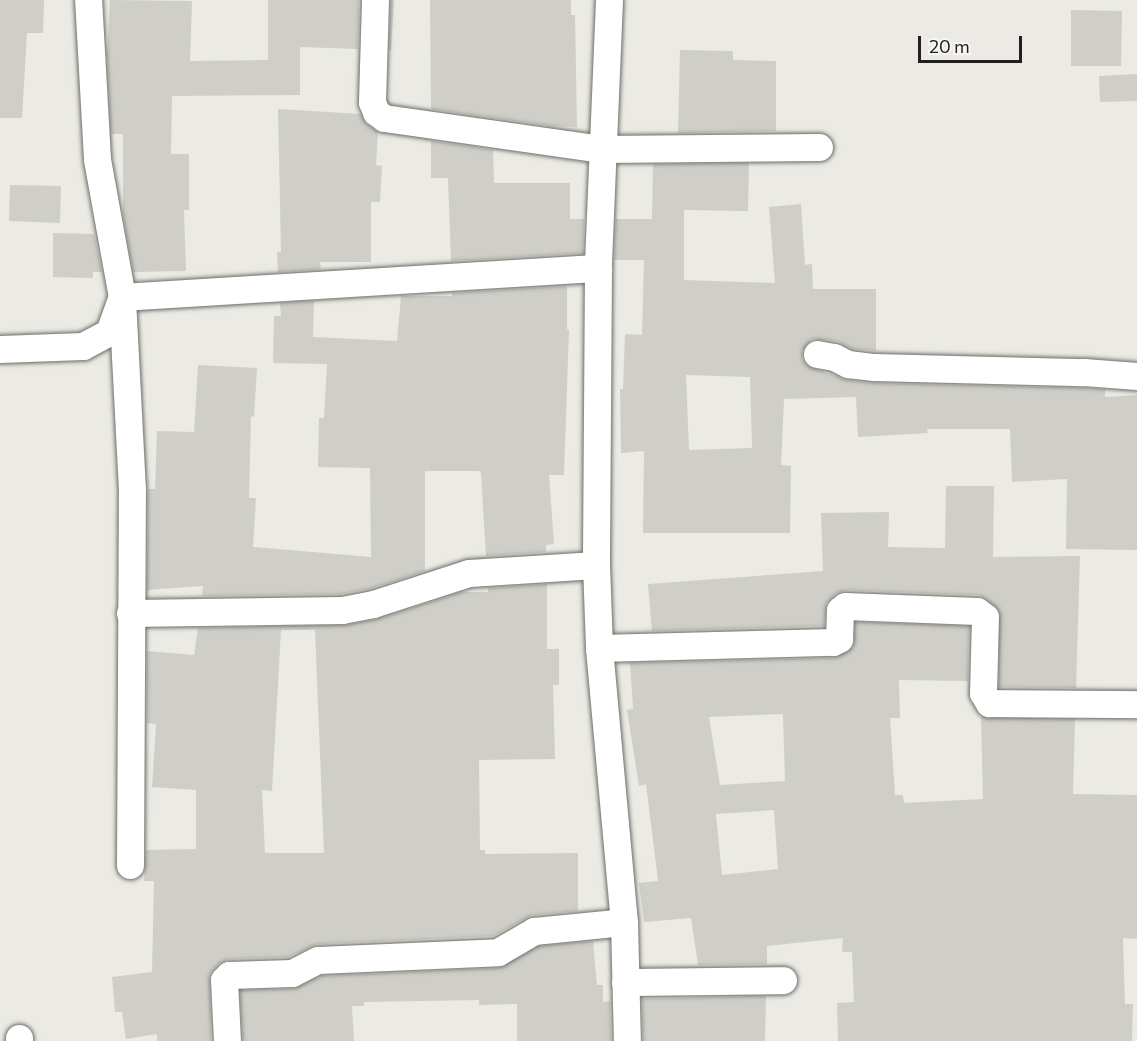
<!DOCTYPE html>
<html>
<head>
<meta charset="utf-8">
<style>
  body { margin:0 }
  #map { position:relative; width:1137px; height:1041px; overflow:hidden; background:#ebeae4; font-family:Commissioner,sans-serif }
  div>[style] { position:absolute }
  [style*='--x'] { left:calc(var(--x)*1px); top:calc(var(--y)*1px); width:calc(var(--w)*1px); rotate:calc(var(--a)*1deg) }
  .building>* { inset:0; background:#cfcec8 }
  .roads { filter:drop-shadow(0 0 2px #6e6d67) drop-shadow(0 0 2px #6e6d67) }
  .minor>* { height:27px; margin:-13.5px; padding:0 13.5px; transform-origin:13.5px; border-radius:13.5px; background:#fff }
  span { translate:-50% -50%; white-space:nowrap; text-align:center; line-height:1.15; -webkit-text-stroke:6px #f9f7f1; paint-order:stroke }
  .scale { position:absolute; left:918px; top:36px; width:104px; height:27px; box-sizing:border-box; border:3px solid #21201e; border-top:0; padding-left:8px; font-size:18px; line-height:21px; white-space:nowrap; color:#21201e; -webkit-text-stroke:4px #f9f7f1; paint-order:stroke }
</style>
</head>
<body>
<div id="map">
  <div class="building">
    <i style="clip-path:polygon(0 0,44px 0,43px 33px,27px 33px,22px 118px,0 118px)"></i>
    <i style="clip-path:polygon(110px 0,192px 1px,190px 61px,268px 60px,268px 0,359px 0,358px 49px,300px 47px,300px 95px,172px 96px,171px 154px,189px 154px,189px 210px,184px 210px,186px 271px,133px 272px,123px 213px,123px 134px,111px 134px,107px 54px)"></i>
    <i style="clip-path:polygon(391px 0,394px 0,391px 50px,389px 50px)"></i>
    <i style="clip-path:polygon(430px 0,571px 0,571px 15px,575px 15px,577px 127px,553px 126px,431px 109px)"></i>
    <i style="clip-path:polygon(1071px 10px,1122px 11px,1121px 66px,1071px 66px)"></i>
    <i style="clip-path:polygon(680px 50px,733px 51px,733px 60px,776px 61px,776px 131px,678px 133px)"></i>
    <i style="clip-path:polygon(1137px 74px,1137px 101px,1100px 102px,1099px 76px)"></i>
    <i style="clip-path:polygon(278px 109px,360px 114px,367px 125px,378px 132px,376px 165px,382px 166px,380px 202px,371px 202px,371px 262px,320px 262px,321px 269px,278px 272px,277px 252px,281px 252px)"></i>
    <i style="clip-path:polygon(431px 141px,493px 150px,494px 183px,570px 183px,570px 219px,584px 219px,583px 253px,451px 261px,448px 178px,431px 178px)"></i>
    <i style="clip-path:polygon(evenodd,749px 163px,748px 211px,684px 210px,684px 280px,775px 283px,769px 207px,801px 204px,805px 265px,812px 264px,813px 289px,876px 289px,876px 351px,853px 349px,837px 341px,812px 339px,802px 351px,802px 359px,807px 366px,846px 380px,872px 383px,1083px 388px,1105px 389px,1105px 397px,1137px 395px,1137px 550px,1066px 549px,1067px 479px,1012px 482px,1010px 429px,927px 429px,928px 433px,858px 437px,856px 397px,784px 399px,781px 465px,791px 466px,790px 533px,643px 533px,644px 451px,621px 453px,620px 389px,623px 389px,625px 334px,642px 335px,644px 260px,614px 260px,616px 219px,652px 219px,653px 164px,749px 163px,686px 375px,750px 377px,752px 448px,689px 450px,686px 375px)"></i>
    <i style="clip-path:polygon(10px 185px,61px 186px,60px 223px,9px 221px)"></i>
    <i style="clip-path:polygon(53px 233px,94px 234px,102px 272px,93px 272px,93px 278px,53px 277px)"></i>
    <i style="clip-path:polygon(567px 286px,567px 329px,569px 330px,564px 475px,549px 475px,554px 544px,546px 545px,546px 552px,486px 556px,481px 473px,479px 471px,425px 471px,425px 571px,369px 589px,340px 594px,202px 596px,203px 586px,147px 590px,148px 489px,155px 489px,157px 431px,194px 432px,198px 365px,257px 368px,254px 417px,251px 416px,249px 498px,256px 498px,253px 547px,371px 557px,370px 468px,318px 467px,319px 418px,324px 418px,327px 364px,273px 363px,274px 316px,281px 316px,280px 303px,314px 301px,313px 337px,397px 341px,401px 296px,452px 296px,452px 293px)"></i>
    <i style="clip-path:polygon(946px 486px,994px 486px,993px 557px,1080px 556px,1076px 688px,999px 687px,999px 611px,986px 598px,978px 595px,846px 590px,835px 594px,826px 603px,824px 626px,652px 631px,648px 584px,823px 571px,821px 513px,889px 512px,888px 547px,945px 548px)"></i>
    <i style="clip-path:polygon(evenodd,547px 584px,547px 649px,559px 649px,559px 685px,553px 685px,555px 759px,479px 760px,480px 850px,485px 850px,485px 854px,578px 853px,578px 911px,532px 915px,493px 936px,317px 944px,288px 957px,228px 959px,218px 964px,209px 975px,211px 1041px,157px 1041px,157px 1034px,126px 1039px,122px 1012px,115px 1012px,112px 977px,152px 972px,154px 881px,144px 881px,146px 850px,196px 849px,196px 790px,152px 787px,156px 724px,147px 723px,147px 651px,194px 655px,198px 628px,345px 625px,378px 619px,462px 592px,488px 592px,488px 588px,547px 584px,281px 630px,315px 630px,324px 853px,265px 853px,262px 790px,272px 791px,281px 630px)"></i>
    <i style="clip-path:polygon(evenodd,855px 622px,969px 626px,968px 681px,899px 680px,900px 718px,890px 718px,895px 795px,903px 795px,904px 803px,983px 799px,981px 717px,1075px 719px,1073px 794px,1137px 795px,1137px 939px,1123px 938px,1125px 1004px,1133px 1004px,1132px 1041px,838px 1041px,837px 1003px,854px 1002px,852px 952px,842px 952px,843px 938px,767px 946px,767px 964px,698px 965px,691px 918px,644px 922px,639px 883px,658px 881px,646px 784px,639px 786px,627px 710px,633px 709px,630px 663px,834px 658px,853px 647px,855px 622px,783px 714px,785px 781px,720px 785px,709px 717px,783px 714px,855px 622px,774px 810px,778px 869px,722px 875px,716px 814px,774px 810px)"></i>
    <i style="clip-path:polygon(593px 941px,597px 985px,603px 985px,603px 1002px,610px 1001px,611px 1041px,517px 1041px,517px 1004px,479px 1005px,479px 1000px,364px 1002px,364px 1006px,352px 1006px,354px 1041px,243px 1041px,240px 990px,293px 989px,322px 976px,499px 968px,539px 946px)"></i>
    <i style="clip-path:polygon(766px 996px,765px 1041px,643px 1041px,642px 999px)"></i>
  </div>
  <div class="roads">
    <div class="minor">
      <i style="--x:375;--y:0;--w:102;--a:91.7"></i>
      <i style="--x:372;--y:102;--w:11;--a:68"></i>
      <i style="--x:376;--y:112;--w:10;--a:37"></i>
      <i style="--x:384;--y:118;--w:219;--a:8.1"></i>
      <i style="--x:601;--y:149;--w:218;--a:-0.5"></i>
      <i style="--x:609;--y:0;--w:268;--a:92.4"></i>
      <i style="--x:598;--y:268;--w:297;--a:90.4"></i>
      <i style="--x:596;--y:565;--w:83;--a:87.9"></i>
      <i style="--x:599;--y:648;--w:275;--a:84.8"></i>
      <i style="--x:624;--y:922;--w:119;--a:88.6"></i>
      <i style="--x:0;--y:349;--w:83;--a:-2.1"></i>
      <i style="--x:83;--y:346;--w:30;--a:-28"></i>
      <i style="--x:109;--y:332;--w:37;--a:-70"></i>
      <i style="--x:122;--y:297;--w:140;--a:-100.3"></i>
      <i style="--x:97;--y:159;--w:159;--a:-93.2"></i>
      <i style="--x:817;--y:354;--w:17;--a:10"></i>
      <i style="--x:834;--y:357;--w:16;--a:27"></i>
      <i style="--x:848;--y:364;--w:26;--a:7"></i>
      <i style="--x:874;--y:367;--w:210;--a:1.4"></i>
      <i style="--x:1084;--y:372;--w:53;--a:4.3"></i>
      <i style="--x:130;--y:613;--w:212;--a:-0.8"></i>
      <i style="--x:342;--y:610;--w:32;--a:-11"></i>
      <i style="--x:373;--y:604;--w:101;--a:-17.9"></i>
      <i style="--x:469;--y:573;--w:127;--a:-3.6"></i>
      <i style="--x:599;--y:648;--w:234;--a:-1.5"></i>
      <i style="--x:833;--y:642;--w:7;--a:-27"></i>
      <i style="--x:839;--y:639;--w:29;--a:-88"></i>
      <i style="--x:840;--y:610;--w:6;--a:-39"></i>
      <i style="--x:845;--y:606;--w:132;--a:2.2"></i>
      <i style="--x:977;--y:611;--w:10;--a:37"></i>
      <i style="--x:985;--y:617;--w:76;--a:91.5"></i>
      <i style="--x:983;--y:693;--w:12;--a:59"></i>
      <i style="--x:989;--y:703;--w:148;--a:0.4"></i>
      <i style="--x:130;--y:865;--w:375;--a:-89.7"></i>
      <i style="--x:132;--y:490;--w:193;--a:-93"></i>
      <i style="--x:122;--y:297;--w:477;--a:-3.5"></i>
      <i style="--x:625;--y:982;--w:158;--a:-0.7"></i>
      <i style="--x:19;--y:1038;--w:3;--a:90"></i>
      <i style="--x:227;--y:1041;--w:61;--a:-92.8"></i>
      <i style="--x:224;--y:980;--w:7;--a:-45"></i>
      <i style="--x:229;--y:975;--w:63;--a:-1.8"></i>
      <i style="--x:292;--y:973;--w:29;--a:-27"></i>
      <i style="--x:318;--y:960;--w:180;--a:-2.5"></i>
      <i style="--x:498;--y:952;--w:42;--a:-30.3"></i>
      <i style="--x:534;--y:931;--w:90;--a:-5.7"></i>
    </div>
  </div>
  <div class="scale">20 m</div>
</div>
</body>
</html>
